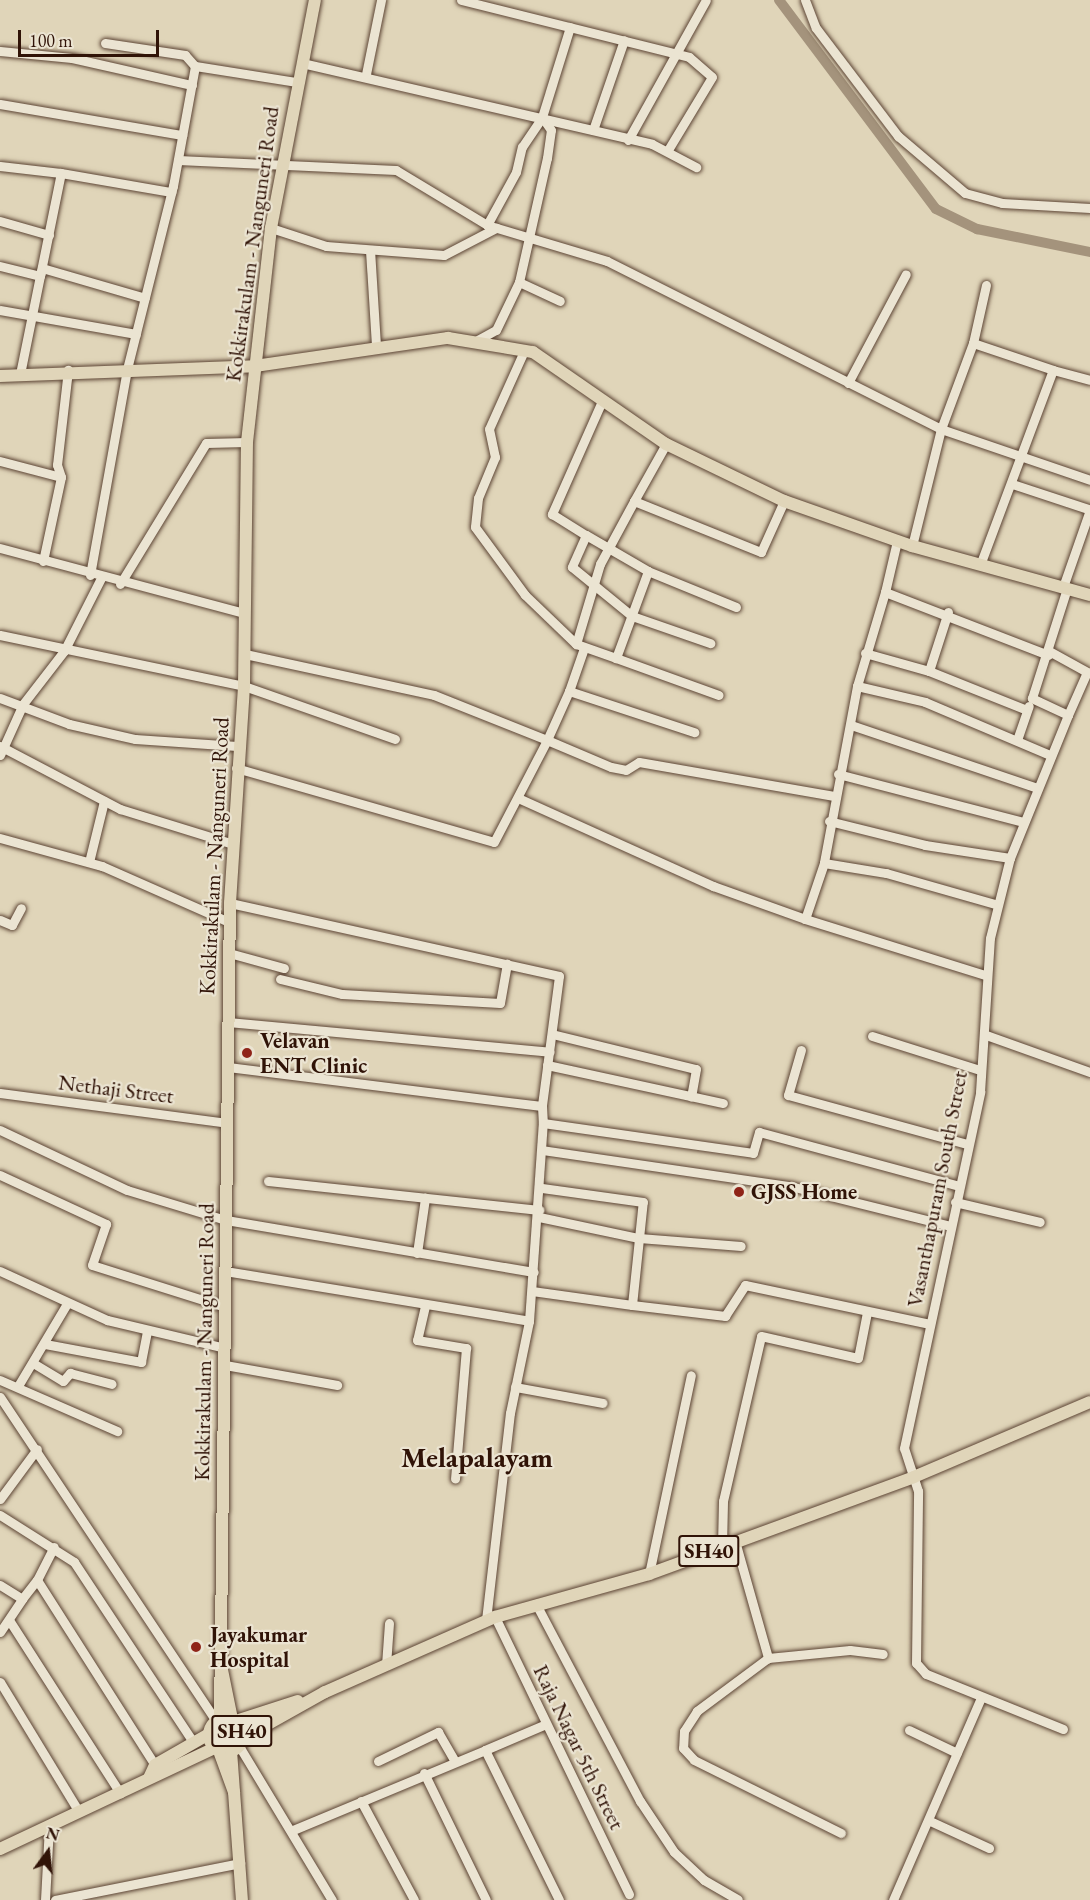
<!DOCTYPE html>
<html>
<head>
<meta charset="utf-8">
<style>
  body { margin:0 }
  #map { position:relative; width:1090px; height:1900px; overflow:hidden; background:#e0d5b9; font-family:"EB Garamond",serif }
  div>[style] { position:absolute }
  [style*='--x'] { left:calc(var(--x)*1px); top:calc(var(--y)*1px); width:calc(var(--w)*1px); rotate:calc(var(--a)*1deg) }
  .canal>* { height:10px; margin:-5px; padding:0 5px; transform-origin:5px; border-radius:5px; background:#a4937c }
  .roads { filter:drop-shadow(0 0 2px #5c4434) drop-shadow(0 0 2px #5c4434) }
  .minor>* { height:9px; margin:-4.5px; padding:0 4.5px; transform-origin:4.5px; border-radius:4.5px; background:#ebe4d2 }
  .major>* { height:12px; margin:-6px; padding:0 6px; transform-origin:6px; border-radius:6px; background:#e0d5b9 }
  .major>.ring { margin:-6px; padding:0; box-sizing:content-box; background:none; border:12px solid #e0d5b9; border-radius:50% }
  .dots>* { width:16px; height:16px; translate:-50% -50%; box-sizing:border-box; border:3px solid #ebe4d2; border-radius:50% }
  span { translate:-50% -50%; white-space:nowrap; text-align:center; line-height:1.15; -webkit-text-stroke:4.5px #ebe4d2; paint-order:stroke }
  .shield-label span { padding:2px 4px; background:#ebe4d2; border:2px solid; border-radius:4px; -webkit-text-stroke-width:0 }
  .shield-label { font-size:21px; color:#301307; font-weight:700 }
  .street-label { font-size:22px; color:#301307 }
  .poi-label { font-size:22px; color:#301307; font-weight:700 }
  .left { translate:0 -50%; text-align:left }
  .district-label { font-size:28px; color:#301307; font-weight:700 }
  .north { position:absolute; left:18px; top:1822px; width:60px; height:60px; -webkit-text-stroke:4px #ebe4d2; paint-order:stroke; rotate:15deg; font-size:16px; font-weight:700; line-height:24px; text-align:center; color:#301307 }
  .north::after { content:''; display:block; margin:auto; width:21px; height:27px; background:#301307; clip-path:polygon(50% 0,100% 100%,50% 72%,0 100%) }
  .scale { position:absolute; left:18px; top:30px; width:141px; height:27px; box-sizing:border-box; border:3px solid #301307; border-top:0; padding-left:8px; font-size:18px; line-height:21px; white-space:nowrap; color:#301307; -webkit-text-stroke:4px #ebe4d2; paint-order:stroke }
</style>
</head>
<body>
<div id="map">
  <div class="canal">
    <i style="--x:779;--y:0;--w:261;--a:53.1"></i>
    <i style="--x:936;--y:209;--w:46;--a:26"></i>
    <i style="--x:977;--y:229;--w:115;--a:11.5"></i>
  </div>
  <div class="roads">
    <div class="minor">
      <i style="--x:461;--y:0;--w:235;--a:14"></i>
      <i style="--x:689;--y:57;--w:30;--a:41"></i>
      <i style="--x:712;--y:77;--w:85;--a:121.1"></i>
      <i style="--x:805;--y:0;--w:30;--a:69"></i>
      <i style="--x:816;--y:28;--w:136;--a:52.8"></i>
      <i style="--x:898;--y:136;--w:88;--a:40.4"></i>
      <i style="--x:965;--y:193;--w:38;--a:15"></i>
      <i style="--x:1002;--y:203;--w:88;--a:3.3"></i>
      <i style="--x:105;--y:43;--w:81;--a:8.5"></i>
      <i style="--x:185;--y:55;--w:15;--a:48"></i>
      <i style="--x:0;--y:51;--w:72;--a:5.6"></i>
      <i style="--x:72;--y:58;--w:123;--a:12.7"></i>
      <i style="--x:302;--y:63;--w:359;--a:13"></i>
      <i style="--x:652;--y:144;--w:50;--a:27.6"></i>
      <i style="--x:366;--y:74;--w:76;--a:-78.5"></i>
      <i style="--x:0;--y:104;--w:185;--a:9.7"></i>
      <i style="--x:593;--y:130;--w:95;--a:-71"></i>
      <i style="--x:628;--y:140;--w:160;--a:-60.9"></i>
      <i style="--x:178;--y:160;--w:218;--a:2.6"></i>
      <i style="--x:396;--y:170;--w:106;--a:31.1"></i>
      <i style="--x:487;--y:225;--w:125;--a:16.7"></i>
      <i style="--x:607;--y:261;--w:374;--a:26.7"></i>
      <i style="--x:941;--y:429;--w:92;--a:-69.6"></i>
      <i style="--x:0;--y:166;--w:61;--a:6.5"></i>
      <i style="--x:0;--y:221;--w:51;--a:15.9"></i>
      <i style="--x:487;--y:225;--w:60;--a:-61.3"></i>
      <i style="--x:516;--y:172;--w:26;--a:-77"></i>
      <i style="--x:522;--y:147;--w:36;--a:-56"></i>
      <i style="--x:542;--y:117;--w:94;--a:-72.7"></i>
      <i style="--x:271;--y:228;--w:58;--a:18.1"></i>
      <i style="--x:326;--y:246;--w:118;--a:4.4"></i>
      <i style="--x:444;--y:255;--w:59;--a:-27.4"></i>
      <i style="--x:370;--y:250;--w:96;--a:86.4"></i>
      <i style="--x:0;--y:266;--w:41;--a:14"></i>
      <i style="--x:40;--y:276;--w:8;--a:-76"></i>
      <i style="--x:42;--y:268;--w:107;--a:16.2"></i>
      <i style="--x:519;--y:282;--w:45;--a:24.9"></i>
      <i style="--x:986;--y:285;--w:59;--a:102.6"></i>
      <i style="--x:973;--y:343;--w:84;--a:18.6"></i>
      <i style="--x:0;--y:310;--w:138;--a:10"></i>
      <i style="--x:474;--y:342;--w:25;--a:-29"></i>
      <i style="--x:496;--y:330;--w:53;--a:-64.4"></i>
      <i style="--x:519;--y:282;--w:127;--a:-77.3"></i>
      <i style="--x:547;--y:158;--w:28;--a:-82"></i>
      <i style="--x:551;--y:130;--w:16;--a:-125"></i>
      <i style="--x:524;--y:351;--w:85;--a:114.2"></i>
      <i style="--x:489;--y:429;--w:29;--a:78"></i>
      <i style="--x:495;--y:457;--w:44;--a:112.5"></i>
      <i style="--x:478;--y:498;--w:29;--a:96"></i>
      <i style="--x:475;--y:527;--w:84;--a:53.7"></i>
      <i style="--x:525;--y:595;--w:71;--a:43.9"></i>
      <i style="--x:20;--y:374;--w:205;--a:-78.5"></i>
      <i style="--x:61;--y:173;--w:112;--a:9.8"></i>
      <i style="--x:848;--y:383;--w:123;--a:-62"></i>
      <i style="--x:602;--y:401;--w:124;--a:113.9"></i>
      <i style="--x:552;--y:514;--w:40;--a:32"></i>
      <i style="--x:586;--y:535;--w:35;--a:114"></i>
      <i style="--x:572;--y:567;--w:77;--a:39.2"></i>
      <i style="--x:632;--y:616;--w:83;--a:19.1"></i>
      <i style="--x:0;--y:461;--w:63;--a:14.7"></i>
      <i style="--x:61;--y:477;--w:86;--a:102.1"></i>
      <i style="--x:61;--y:477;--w:13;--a:-108"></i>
      <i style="--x:57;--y:465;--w:96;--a:-83.4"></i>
      <i style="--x:1012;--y:484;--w:80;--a:18.2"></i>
      <i style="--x:634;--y:501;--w:65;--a:-60.7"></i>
      <i style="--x:586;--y:535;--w:72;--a:30.1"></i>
      <i style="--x:897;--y:541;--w:52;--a:103.2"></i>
      <i style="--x:885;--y:592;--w:175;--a:21.1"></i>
      <i style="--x:912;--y:546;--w:121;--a:-76.1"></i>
      <i style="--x:941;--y:429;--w:157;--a:18.9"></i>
      <i style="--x:0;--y:548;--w:253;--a:14.9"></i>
      <i style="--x:980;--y:565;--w:208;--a:-69.5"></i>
      <i style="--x:1053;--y:370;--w:38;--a:15"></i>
      <i style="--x:90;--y:575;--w:209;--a:-79.8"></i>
      <i style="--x:127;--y:369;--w:189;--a:-75.9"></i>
      <i style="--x:173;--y:186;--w:122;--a:-79.6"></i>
      <i style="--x:195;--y:66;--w:102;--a:9"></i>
      <i style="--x:120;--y:584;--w:165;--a:-58.6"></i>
      <i style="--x:206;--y:443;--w:41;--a:-1.4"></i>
      <i style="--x:1063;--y:587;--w:82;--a:-70.7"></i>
      <i style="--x:885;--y:592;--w:98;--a:106.6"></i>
      <i style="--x:857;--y:686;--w:180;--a:100.6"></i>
      <i style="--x:824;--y:863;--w:59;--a:108.7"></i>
      <i style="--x:805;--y:919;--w:189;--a:17.3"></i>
      <i style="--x:736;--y:607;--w:95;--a:-157.8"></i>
      <i style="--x:648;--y:571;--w:93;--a:110.2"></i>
      <i style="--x:616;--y:658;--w:42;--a:-160.7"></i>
      <i style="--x:576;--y:644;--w:84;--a:-73.3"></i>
      <i style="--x:600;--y:564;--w:72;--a:-61.6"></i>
      <i style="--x:634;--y:501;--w:137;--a:21.9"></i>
      <i style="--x:761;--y:552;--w:56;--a:-65.7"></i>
      <i style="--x:948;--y:612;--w:62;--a:107.9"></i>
      <i style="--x:929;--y:671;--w:105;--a:21.7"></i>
      <i style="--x:0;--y:635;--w:249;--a:11.8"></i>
      <i style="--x:244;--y:686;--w:160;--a:19.3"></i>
      <i style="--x:584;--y:648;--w:46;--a:109.2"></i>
      <i style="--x:569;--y:691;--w:132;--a:18.2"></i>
      <i style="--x:1049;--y:651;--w:43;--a:28.9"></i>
      <i style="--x:1087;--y:672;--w:47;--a:113.8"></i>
      <i style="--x:865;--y:653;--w:66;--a:15.7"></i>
      <i style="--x:245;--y:654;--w:193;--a:12.2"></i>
      <i style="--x:434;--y:695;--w:122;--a:21.7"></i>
      <i style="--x:547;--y:740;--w:54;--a:-65.8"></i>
      <i style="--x:616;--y:658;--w:109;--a:19.8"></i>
      <i style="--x:857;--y:686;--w:70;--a:13.2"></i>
      <i style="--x:925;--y:702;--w:136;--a:23"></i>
      <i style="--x:0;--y:698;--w:74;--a:20.6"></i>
      <i style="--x:69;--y:724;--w:68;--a:12.8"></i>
      <i style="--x:135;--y:739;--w:102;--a:3.9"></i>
      <i style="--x:851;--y:725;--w:196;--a:18.7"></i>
      <i style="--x:1017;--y:740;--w:36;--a:-71"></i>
      <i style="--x:0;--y:746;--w:136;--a:27.7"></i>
      <i style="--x:120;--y:809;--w:118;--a:17.2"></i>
      <i style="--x:0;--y:755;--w:56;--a:-65.7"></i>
      <i style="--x:23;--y:704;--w:67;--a:-52.3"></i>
      <i style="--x:64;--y:651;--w:82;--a:-63.1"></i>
      <i style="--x:236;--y:768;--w:268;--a:16"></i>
      <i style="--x:494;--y:842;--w:115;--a:-62.5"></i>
      <i style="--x:547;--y:740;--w:69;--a:22.9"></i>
      <i style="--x:611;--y:767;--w:15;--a:11"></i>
      <i style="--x:626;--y:770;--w:15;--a:-32"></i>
      <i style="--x:639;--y:762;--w:198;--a:9.9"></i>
      <i style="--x:838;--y:774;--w:192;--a:14.5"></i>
      <i style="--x:518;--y:798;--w:214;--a:24.3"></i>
      <i style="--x:713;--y:886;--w:98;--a:19.7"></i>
      <i style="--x:829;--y:821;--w:99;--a:14"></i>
      <i style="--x:925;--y:845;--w:86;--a:8.7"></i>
      <i style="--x:0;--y:838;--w:106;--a:15.4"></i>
      <i style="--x:102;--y:866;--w:139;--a:23.8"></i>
      <i style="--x:89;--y:862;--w:63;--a:-76.2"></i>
      <i style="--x:824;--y:863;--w:63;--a:9.2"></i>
      <i style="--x:886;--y:873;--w:116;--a:15.9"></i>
      <i style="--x:230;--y:903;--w:337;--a:12.5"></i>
      <i style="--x:559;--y:976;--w:131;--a:97.5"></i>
      <i style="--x:0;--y:920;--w:13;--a:23"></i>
      <i style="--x:12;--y:925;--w:19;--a:-62"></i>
      <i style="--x:229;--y:953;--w:57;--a:15.3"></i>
      <i style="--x:280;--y:979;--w:64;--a:13.6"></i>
      <i style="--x:342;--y:994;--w:158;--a:3.3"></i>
      <i style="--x:500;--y:1003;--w:40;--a:-80"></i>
      <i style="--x:228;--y:1022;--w:323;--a:5.3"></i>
      <i style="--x:552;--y:1034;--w:148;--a:13.7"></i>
      <i style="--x:696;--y:1069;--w:28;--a:100"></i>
      <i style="--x:986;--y:1035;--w:110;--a:19.6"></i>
      <i style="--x:872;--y:1036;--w:113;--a:17.5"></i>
      <i style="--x:801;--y:1050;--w:47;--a:106.1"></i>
      <i style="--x:788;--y:1095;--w:186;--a:15.3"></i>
      <i style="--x:547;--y:1065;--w:180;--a:12.2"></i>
      <i style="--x:228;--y:1067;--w:316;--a:7.1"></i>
      <i style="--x:542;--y:1106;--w:17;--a:87"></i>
      <i style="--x:0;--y:1093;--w:229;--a:7.5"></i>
      <i style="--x:0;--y:1130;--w:140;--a:25.3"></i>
      <i style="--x:127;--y:1190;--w:103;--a:16.9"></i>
      <i style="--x:226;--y:1220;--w:312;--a:9.6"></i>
      <i style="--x:542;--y:1150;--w:251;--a:8.3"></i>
      <i style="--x:790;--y:1186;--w:166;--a:14"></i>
      <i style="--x:0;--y:1175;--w:117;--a:24.8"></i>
      <i style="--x:106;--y:1224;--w:43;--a:108.9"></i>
      <i style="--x:92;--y:1265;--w:139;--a:17.5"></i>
      <i style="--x:268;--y:1181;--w:273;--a:6.1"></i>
      <i style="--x:955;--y:1202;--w:87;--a:13.2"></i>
      <i style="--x:539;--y:1217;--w:102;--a:11.9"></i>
      <i style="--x:639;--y:1238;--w:102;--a:4.5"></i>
      <i style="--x:417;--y:1253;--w:56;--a:-81.7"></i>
      <i style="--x:0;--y:1271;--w:118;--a:24.6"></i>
      <i style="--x:107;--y:1320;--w:121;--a:13.3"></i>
      <i style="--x:225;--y:1271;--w:308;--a:9.3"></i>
      <i style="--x:532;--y:1291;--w:101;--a:8"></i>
      <i style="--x:632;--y:1305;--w:67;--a:-84"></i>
      <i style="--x:639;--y:1238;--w:36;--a:-84"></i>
      <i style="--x:643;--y:1202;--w:102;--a:-172.1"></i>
      <i style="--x:632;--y:1305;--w:94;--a:6.7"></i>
      <i style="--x:725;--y:1316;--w:37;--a:-57"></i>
      <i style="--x:745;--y:1285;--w:189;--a:11.9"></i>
      <i style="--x:425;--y:1306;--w:35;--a:103"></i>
      <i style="--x:417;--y:1340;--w:50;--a:9.3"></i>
      <i style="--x:466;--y:1348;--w:131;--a:94.8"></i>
      <i style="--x:45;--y:1344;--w:98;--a:10.6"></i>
      <i style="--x:141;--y:1362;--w:32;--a:-79"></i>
      <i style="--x:33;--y:1363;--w:35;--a:31"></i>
      <i style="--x:63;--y:1381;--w:11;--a:-49"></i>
      <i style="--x:70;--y:1373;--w:43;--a:14.7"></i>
      <i style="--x:225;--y:1365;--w:114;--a:10.1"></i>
      <i style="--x:0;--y:1380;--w:128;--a:23.6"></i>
      <i style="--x:18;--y:1386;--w:94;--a:-59.3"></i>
      <i style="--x:515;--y:1387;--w:89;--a:10.3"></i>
      <i style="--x:0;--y:1397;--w:389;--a:56.3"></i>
      <i style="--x:0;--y:1499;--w:62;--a:-53.5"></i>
      <i style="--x:0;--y:1515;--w:88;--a:32.4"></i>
      <i style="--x:74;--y:1562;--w:217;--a:56.5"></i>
      <i style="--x:735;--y:1541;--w:122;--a:74.2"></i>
      <i style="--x:768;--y:1658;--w:89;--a:143.3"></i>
      <i style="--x:697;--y:1711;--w:24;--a:123"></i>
      <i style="--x:684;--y:1731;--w:17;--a:93"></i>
      <i style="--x:683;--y:1748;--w:16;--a:47"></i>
      <i style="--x:694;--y:1760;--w:164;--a:26.4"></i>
      <i style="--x:722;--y:1546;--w:45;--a:-88.7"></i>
      <i style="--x:723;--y:1501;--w:169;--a:-77"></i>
      <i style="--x:761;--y:1336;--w:99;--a:12.8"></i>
      <i style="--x:858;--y:1358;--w:47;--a:-78.9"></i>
      <i style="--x:649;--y:1574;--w:203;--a:-78.1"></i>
      <i style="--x:37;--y:1580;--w:37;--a:-63"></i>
      <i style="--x:0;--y:1585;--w:26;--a:32"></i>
      <i style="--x:22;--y:1599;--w:24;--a:-52"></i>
      <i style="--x:37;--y:1580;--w:219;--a:57.5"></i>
      <i style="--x:536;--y:1604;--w:223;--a:62.2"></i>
      <i style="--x:640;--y:1801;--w:61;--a:56.3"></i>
      <i style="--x:674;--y:1852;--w:41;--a:43"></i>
      <i style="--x:704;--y:1880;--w:39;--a:30"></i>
      <i style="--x:495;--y:1617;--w:308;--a:64.2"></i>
      <i style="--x:9;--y:1620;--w:206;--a:57.3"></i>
      <i style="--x:486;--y:1620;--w:208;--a:-83.4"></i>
      <i style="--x:510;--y:1413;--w:94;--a:-78.3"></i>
      <i style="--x:529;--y:1321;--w:198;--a:-86"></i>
      <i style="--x:543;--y:1123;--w:212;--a:8.1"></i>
      <i style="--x:753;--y:1153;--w:22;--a:-74"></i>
      <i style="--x:759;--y:1132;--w:207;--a:15.1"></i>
      <i style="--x:0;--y:1632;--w:40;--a:-56"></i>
      <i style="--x:768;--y:1658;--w:82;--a:-5.6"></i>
      <i style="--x:850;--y:1650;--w:33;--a:7"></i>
      <i style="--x:386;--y:1665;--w:42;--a:-85.9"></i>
      <i style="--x:0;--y:1682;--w:152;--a:58.7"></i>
      <i style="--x:1063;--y:1729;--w:148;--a:-158.1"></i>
      <i style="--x:926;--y:1674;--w:15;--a:-132"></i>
      <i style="--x:916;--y:1663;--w:172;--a:-89.3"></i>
      <i style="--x:918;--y:1491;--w:45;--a:-108"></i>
      <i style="--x:904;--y:1448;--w:364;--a:-77.9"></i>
      <i style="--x:980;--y:1092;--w:154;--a:-86.3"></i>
      <i style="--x:990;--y:938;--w:82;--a:-76"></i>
      <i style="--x:1010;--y:858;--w:154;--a:-67.9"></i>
      <i style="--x:1068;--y:715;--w:40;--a:-155"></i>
      <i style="--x:1032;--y:698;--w:115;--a:-72.3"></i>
      <i style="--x:909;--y:1730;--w:53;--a:25.6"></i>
      <i style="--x:239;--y:1746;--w:180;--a:58.9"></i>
      <i style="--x:485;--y:1750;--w:66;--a:-23.1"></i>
      <i style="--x:378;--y:1761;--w:67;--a:-25.8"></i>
      <i style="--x:438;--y:1732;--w:34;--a:60"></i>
      <i style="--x:424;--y:1773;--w:141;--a:64"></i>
      <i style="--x:361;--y:1801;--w:112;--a:61.8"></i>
      <i style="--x:930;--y:1821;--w:65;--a:24.6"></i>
      <i style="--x:293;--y:1830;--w:208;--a:-22.6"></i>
      <i style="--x:485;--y:1750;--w:167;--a:63.7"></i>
      <i style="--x:45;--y:1900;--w:74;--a:-86.9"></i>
      <i style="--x:55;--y:1900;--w:189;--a:-11.3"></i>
      <i style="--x:893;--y:1900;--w:220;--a:-66.5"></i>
    </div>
    <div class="major">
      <i style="--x:0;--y:376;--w:255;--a:-2.2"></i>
      <i style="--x:255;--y:366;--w:195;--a:-8.3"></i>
      <i style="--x:448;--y:338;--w:86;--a:9.4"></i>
      <i style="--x:533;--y:352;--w:162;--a:34.7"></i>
      <i style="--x:666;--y:444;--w:131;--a:25.8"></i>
      <i style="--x:784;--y:501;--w:136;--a:19.4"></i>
      <i style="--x:912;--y:546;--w:185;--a:15.4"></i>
      <i style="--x:221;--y:1665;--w:55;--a:78.5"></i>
      <i class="ring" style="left:209px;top:1718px;width:22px;height:22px"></i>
      <i style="--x:220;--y:1719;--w:816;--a:-89.3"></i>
      <i style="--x:230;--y:903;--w:217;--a:-86.3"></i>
      <i style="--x:244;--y:686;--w:244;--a:-89.3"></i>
      <i style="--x:247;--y:442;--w:215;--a:-83.6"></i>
      <i style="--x:271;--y:228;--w:232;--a:-79.1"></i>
      <i style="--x:236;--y:1721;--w:65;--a:-17.9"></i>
      <i style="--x:243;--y:1738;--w:94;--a:-29.3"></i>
      <i style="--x:325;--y:1692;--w:186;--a:-23.8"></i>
      <i style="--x:495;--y:1617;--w:160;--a:-15.6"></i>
      <i style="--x:649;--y:1574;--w:282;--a:-20.1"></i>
      <i style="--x:914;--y:1477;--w:191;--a:-23.1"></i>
      <i style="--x:219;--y:1751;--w:44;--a:69.9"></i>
      <i style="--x:231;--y:1751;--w:149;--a:85.8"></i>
      <i style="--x:149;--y:1778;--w:14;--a:-65"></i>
      <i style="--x:155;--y:1765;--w:62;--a:-29.9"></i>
      <i style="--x:0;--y:1849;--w:238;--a:-25.2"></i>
    </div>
  </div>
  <div class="dots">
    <i style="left:247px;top:1053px;background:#8f2418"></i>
    <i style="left:739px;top:1192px;background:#8f2418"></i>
    <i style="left:196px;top:1647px;background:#8f2418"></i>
  </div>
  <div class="shield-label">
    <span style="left:709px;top:1551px">SH40</span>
    <span style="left:242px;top:1731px">SH40</span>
  </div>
  <div class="street-label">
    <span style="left:252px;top:244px;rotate:-82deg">Kokkirakulam - Nanguneri Road</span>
    <span style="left:214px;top:856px;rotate:-87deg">Kokkirakulam - Nanguneri Road</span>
    <span style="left:116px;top:1089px;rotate:7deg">Nethaji Street</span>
    <span style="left:937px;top:1189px;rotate:-79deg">Vasanthapuram South Street</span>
    <span style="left:204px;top:1342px;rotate:-89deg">Kokkirakulam - Nanguneri Road</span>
    <span style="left:579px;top:1747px;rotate:64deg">Raja Nagar 5th Street</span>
  </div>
  <div class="poi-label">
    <span class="left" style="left:260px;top:1053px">Velavan<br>ENT Clinic</span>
    <span class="left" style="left:751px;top:1192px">GJSS Home</span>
    <span class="left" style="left:210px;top:1647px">Jayakumar<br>Hospital</span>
  </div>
  <div class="district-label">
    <span style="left:477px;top:1457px">Melapalayam</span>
  </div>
  <div class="north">N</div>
  <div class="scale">100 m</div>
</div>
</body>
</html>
